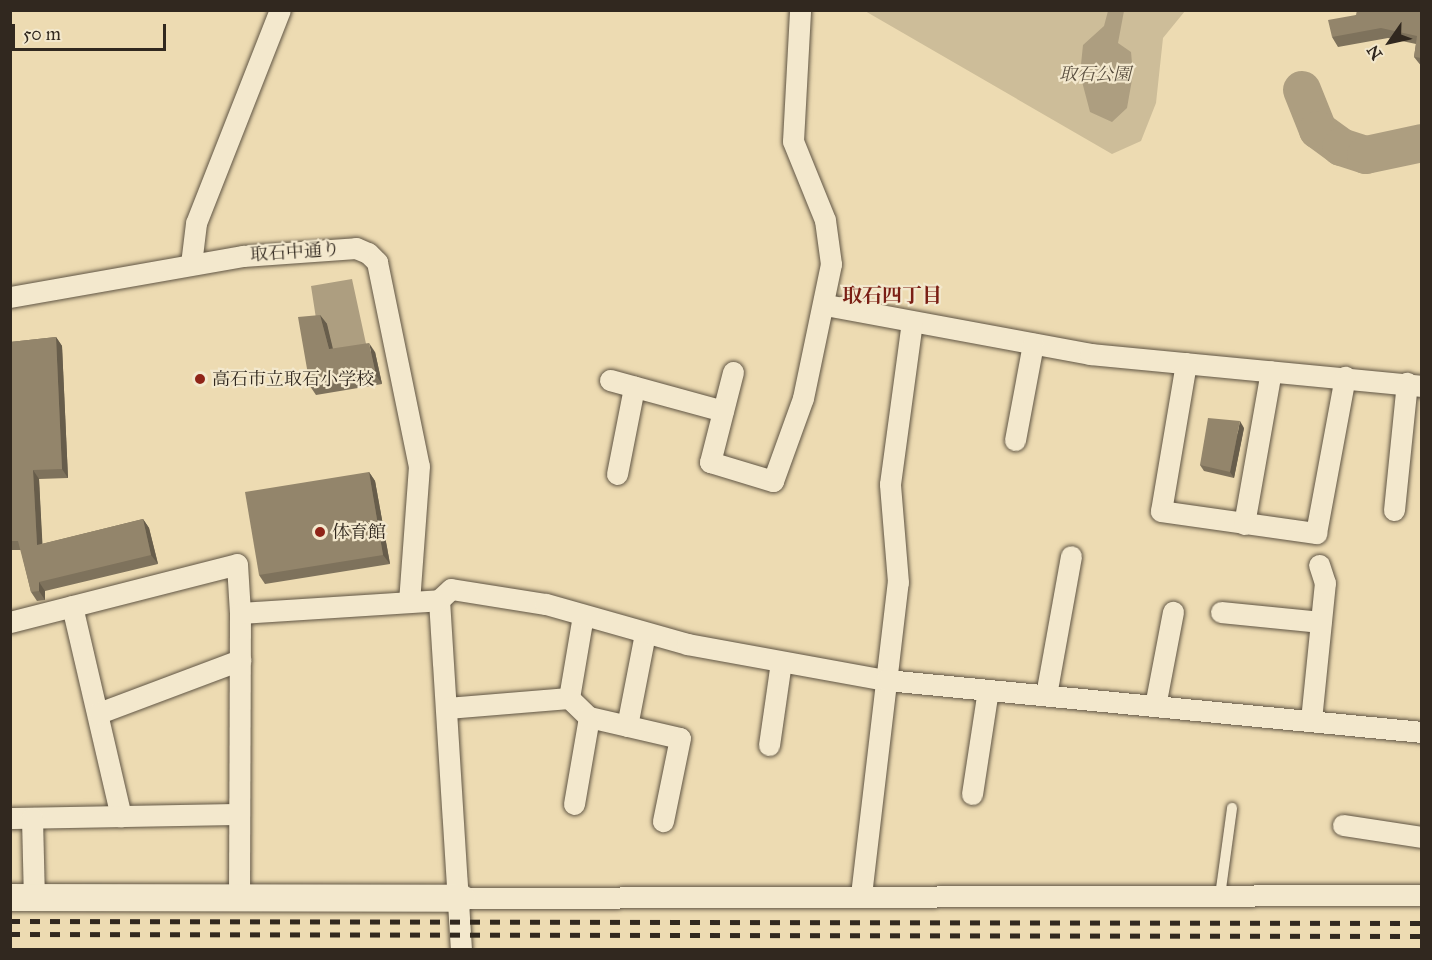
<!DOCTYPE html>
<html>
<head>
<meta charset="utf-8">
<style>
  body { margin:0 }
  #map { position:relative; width:1432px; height:960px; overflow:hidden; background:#eddbb2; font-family:"IM FELL Great Primer","Noto Serif JP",serif }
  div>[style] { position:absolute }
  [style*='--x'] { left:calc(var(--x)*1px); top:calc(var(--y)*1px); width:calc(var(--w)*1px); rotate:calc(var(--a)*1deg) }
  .green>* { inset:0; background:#cdbd99 }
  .water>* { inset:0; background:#ad9e80 }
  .river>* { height:38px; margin:-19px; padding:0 19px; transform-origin:19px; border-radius:19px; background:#ad9e80 }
  .roads { filter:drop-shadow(0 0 2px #605544) drop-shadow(0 0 2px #605544) }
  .service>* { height:10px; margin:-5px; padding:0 5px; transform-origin:5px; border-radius:5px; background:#f3e8cd }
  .minor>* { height:21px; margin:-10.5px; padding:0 10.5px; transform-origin:10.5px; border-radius:10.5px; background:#f3e8cd }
  .tertiary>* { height:27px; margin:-13.5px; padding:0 13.5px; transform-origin:13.5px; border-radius:13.5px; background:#f3e8cd }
  .rail>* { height:4.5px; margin-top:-2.25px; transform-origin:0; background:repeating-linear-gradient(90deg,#31281f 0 10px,transparent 0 20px) }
  .wall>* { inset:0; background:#7e725c }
  .shaded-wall>* { inset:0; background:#675d4b }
  .building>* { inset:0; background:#93856b }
  .dots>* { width:16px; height:16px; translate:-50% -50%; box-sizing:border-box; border:3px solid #f3e8cd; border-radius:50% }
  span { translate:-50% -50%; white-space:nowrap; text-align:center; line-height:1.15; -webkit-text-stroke:4.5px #f3e8cd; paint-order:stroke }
  .park-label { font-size:18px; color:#584d3e; font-style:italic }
  .street-label { font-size:18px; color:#31281f }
  .poi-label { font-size:18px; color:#31281f }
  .left { translate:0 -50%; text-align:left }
  .neighbourhood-label { font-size:20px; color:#7a1f14; font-weight:700 }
  .frame { position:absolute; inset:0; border:12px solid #31281f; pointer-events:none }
  .north { position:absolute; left:1360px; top:12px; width:60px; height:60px; -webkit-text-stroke:4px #f3e8cd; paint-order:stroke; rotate:236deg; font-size:16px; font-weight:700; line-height:24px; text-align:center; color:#31281f }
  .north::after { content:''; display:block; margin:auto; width:21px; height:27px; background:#31281f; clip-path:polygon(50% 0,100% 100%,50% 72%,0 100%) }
  .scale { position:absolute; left:12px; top:24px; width:154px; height:27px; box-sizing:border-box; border:3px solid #31281f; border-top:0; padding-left:8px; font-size:18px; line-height:21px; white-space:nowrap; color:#31281f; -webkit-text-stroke:4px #f3e8cd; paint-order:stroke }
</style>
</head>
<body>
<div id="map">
  <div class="green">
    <i style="clip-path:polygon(865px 11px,1185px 11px,1163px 38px,1156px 103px,1141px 141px,1112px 154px)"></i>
  </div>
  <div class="water">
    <i style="clip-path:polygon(1108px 11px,1124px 11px,1118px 43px,1131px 52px,1133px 74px,1127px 108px,1112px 122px,1090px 112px,1080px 74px,1083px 45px,1104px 26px)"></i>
    <i style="clip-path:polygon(352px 279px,368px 353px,335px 358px,327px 324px,317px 325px,311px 286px)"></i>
  </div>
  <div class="river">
    <i style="--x:1302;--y:90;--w:43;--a:68.2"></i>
    <i style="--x:1318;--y:130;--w:29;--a:36"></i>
    <i style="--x:1341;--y:147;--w:26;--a:18"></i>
    <i style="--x:1366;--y:155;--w:57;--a:-12.1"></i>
  </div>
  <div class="roads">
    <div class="service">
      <i style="--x:1220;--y:896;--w:89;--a:-82.2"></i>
    </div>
    <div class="minor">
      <i style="--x:191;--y:264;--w:41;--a:-83"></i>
      <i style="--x:196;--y:223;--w:229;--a:-68.5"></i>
      <i style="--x:10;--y:297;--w:237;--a:-10"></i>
      <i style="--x:243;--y:256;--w:113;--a:-4"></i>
      <i style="--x:356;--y:248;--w:13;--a:23"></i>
      <i style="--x:368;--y:253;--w:13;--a:45"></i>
      <i style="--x:377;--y:262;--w:208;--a:78.4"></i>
      <i style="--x:419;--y:466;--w:136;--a:94.2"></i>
      <i style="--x:826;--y:305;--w:269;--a:10.5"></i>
      <i style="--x:1090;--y:354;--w:334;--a:5.5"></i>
      <i style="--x:1186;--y:363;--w:150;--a:99.6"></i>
      <i style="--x:1161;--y:511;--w:157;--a:8.1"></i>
      <i style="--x:1316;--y:533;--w:159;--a:-79.5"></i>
      <i style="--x:733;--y:372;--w:93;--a:104.3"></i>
      <i style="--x:710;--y:462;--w:66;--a:16.8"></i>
      <i style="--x:773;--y:481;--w:88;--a:-70.1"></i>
      <i style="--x:803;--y:398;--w:137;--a:-78.2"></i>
      <i style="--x:831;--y:264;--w:44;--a:-97.8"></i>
      <i style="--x:825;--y:220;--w:85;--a:-112.1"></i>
      <i style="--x:793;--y:141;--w:131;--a:-86.9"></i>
      <i style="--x:610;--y:380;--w:117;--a:15.3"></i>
      <i style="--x:1015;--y:440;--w:98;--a:-79.4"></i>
      <i style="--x:617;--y:474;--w:89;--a:-78.9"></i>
      <i style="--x:1394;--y:510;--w:128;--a:-84.2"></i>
      <i style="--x:1244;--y:524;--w:155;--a:-80"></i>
      <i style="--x:439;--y:600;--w:351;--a:86.4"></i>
      <i style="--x:72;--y:606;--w:216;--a:76.9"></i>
      <i style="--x:1221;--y:612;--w:100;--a:5.7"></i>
      <i style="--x:10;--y:622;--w:234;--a:-14.3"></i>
      <i style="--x:237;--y:564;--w:49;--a:86.5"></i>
      <i style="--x:1046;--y:695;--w:141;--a:-79.8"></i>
      <i style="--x:569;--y:698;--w:84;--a:-80.4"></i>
      <i style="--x:1155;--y:706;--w:96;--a:-79.2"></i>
      <i style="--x:447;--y:708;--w:122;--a:-4.7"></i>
      <i style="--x:569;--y:698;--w:28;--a:44"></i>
      <i style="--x:99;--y:713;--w:151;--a:-20.6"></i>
      <i style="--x:1311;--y:720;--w:138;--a:-84.2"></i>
      <i style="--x:1325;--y:583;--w:19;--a:-108"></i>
      <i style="--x:627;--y:726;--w:95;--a:-79"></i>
      <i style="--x:769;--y:745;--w:84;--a:-81.8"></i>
      <i style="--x:972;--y:794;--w:105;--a:-81.3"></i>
      <i style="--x:574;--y:804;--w:88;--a:-80.2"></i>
      <i style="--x:589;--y:717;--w:93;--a:13"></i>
      <i style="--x:680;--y:738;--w:85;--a:101.6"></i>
      <i style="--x:10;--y:818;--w:229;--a:-1"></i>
      <i style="--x:32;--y:818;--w:80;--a:88.6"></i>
      <i style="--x:1343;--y:825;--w:80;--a:8.6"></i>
      <i style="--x:861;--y:895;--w:315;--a:-83.3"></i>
      <i style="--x:898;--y:582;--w:98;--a:-94.7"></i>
      <i style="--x:890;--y:484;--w:163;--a:-82.3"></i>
      <i style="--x:461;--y:898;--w:961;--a:-0.18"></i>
      <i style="--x:239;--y:899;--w:286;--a:-89.8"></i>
      <i style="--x:240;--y:613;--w:199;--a:-3.7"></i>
      <i style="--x:439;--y:600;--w:16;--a:-43"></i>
      <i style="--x:451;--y:589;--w:96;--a:9"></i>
      <i style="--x:546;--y:604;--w:147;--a:15.8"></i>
      <i style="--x:687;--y:644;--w:202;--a:10.3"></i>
      <i style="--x:886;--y:680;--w:539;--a:5.54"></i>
    </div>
    <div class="tertiary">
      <i style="--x:10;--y:897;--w:451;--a:0.1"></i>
    </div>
  </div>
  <div class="rail">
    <i style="--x:10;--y:921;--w:1412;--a:0.08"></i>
    <i style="--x:10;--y:934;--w:1412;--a:0.08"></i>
  </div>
  <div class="wall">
    <i style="clip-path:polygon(1422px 10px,1422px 67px,1414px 57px,1416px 44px,1388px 38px,1338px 47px,1332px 37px,1356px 15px)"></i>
    <i style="clip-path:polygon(320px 315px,327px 324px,333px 349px,375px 352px,382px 384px,316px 395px,310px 386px)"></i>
    <i style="clip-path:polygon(56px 337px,62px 346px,68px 478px,39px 479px,42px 544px,143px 519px,149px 528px,158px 564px,45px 591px,45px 600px,37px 601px,31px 592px,21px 550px,10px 550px,10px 342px)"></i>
    <i style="clip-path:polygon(1244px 428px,1234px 478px,1204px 471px,1200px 465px)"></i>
    <i style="clip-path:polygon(369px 472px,375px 481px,390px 564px,265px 584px,259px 575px)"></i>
  </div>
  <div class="shaded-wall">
    <i style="clip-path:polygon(320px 315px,327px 324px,335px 358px,329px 349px)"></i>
    <i style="clip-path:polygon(56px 337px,62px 346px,68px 478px,62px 469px)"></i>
    <i style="clip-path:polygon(369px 343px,375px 352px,382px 384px,376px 375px)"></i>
    <i style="clip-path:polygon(1240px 421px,1244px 428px,1234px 478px,1230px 472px)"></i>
    <i style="clip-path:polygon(33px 470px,39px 479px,43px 554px,37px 545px)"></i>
    <i style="clip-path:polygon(369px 472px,375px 481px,390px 564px,383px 555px)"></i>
    <i style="clip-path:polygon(143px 519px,149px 528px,158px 564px,151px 555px)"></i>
    <i style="clip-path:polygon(39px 582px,45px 591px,45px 600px,39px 591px)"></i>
  </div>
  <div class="building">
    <i style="clip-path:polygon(1357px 10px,1422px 10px,1422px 58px,1414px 57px,1417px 36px,1381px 28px,1332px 37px,1328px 20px,1356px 15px)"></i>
    <i style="clip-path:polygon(320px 315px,329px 349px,369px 343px,376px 375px,310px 386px,298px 317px)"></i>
    <i style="clip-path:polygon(56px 337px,62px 469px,33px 470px,37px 545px,143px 519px,151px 555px,39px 582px,39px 591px,31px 592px,18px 541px,10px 541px,10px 342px)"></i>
    <i style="clip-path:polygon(1208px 418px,1240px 421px,1230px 472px,1200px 465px)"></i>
    <i style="clip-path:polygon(369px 472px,383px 555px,259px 575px,245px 492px)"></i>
  </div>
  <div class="dots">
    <i style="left:200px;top:379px;background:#8f2418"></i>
    <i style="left:320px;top:532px;background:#8f2418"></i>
  </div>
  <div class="park-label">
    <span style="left:1095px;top:74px">取石公園</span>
  </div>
  <div class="street-label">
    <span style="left:295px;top:252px;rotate:-4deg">取石中通り</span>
  </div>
  <div class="poi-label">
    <span class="left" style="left:212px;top:379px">高石市立取石小学校</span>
    <span class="left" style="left:332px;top:532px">体育館</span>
  </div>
  <div class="neighbourhood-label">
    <span style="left:892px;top:295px">取石四丁目</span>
  </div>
  <div class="frame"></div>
  <div class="north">N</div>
  <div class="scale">50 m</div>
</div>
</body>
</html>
